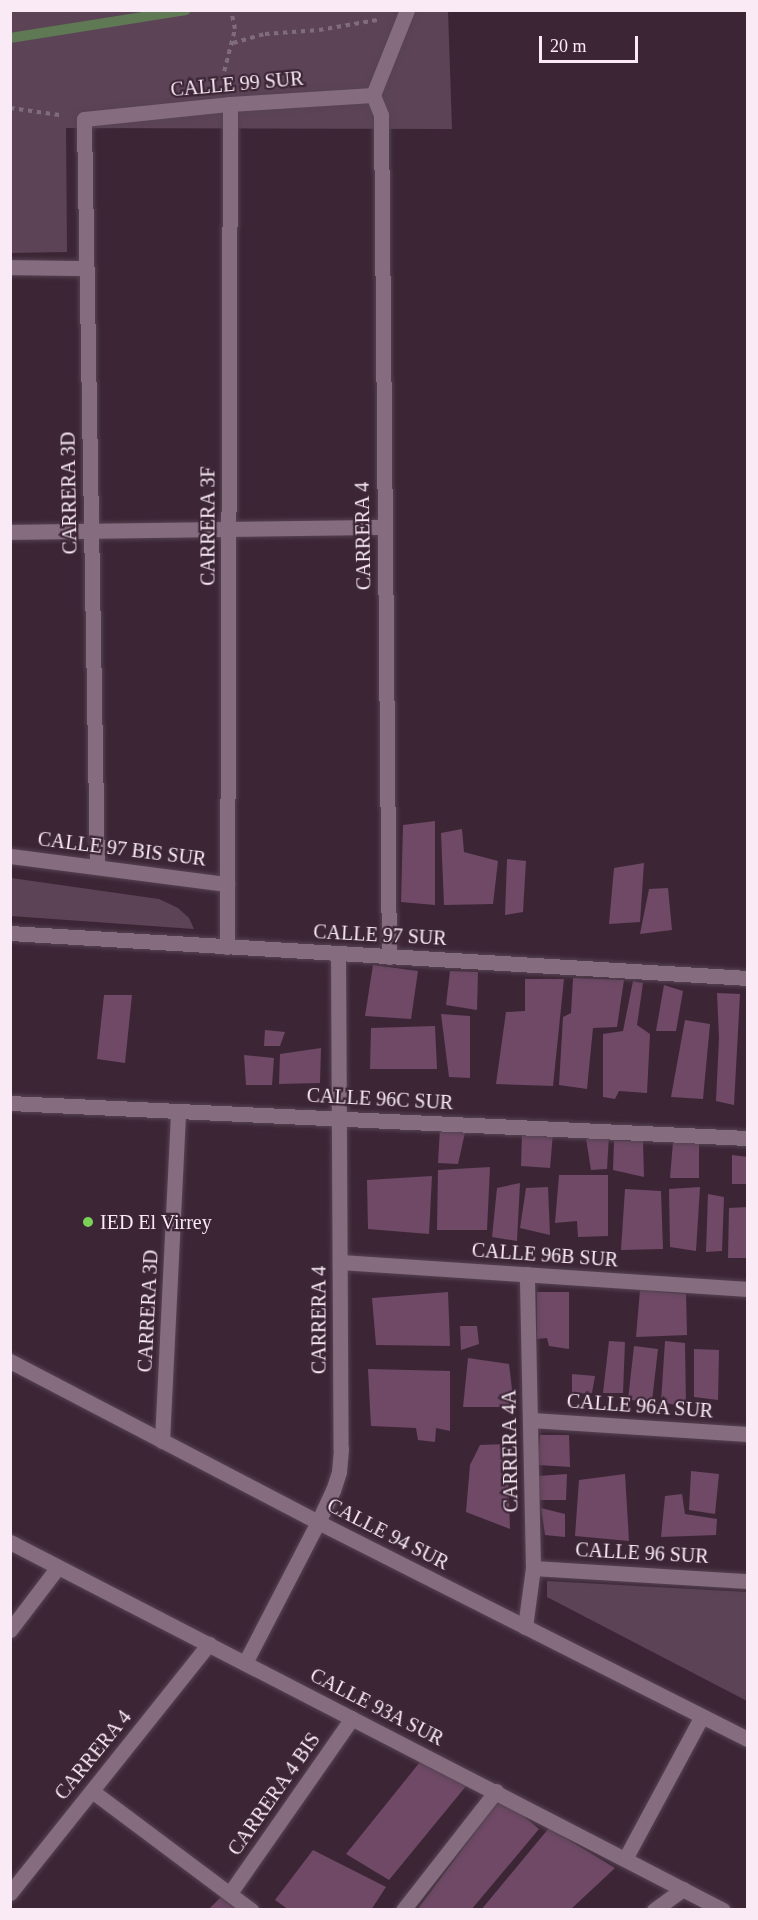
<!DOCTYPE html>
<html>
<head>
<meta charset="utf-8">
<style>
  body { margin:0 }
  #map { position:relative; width:758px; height:1920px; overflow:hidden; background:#3c2636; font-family:"Times New Roman",serif }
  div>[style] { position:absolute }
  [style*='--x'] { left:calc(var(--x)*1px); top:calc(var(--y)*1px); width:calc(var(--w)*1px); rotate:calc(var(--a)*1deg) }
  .green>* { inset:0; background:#5c4456 }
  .stream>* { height:10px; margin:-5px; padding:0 5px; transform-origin:5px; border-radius:5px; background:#5e7954 }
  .building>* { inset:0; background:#6f4966 }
  .path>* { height:4px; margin-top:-2px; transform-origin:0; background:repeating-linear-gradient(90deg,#806d7b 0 4.5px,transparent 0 9px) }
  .roads { filter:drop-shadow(0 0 2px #564352) drop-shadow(0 0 2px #564352) }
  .minor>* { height:15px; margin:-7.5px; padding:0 7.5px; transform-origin:7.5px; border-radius:7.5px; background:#866c7f }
  .tertiary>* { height:15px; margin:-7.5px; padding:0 7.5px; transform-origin:7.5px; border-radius:7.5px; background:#866c7f }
  .dots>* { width:16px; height:16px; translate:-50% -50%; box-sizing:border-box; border:3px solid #3c2636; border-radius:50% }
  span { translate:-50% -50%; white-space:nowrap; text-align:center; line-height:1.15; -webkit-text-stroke:4.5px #3c2636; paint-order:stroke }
  .street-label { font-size:20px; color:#f9eaf5 }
  .poi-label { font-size:20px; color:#f9eaf5 }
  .left { translate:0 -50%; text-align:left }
  .frame { position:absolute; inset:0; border:12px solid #f9eaf5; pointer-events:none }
  .scale { position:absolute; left:539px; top:36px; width:99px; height:27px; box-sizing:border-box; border:3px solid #f9eaf5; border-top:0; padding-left:8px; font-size:18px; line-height:21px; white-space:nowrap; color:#f9eaf5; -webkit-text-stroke:4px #3c2636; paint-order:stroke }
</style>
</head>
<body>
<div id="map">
  <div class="green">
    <i style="clip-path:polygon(10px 11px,448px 11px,452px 129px,66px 128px,67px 252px,11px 253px)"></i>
    <i style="clip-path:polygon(11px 878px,159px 899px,178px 908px,189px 918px,194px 929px,11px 916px)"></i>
    <i style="clip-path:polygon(547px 1581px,747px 1592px,747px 1701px,547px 1597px)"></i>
  </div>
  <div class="stream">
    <i style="--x:10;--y:38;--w:178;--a:-9"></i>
  </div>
  <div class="building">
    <i style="clip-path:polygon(435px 821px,435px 905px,401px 902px,403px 825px)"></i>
    <i style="clip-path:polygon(462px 829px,464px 852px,498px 861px,493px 904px,444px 905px,441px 833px)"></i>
    <i style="clip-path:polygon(507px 859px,526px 861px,523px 912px,505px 915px)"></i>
    <i style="clip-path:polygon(644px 863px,640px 922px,609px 924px,614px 868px)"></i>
    <i style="clip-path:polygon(668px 888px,672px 930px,640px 934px,649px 889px)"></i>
    <i style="clip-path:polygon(373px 965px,418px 971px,411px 1019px,365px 1016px)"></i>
    <i style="clip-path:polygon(450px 971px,478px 972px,477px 1010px,446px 1005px)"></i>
    <i style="clip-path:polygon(573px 978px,624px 980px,617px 1027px,593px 1028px,587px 1089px,559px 1085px,563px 1017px,571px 1013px)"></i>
    <i style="clip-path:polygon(525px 979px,564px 979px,553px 1086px,496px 1084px,506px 1012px,525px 1011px)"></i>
    <i style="clip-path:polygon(633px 981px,643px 983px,637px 1025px,650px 1034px,647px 1093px,619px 1091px,615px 1099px,603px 1097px,603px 1034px,623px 1031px)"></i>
    <i style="clip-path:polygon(664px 985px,683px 991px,676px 1031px,656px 1031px)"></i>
    <i style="clip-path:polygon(717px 993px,740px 994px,734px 1105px,716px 1101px,719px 1038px)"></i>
    <i style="clip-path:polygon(104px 995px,132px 995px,125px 1063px,97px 1059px)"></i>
    <i style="clip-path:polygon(441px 1014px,470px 1016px,470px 1078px,449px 1077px)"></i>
    <i style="clip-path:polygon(685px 1020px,710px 1024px,703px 1099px,671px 1097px)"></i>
    <i style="clip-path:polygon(435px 1026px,437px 1069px,370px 1069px,371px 1028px)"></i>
    <i style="clip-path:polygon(265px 1030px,285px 1032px,280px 1046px,264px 1046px)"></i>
    <i style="clip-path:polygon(321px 1048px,320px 1083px,279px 1084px,280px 1054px)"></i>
    <i style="clip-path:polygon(244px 1055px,274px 1058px,272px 1085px,246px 1085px)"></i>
    <i style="clip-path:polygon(440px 1128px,466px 1128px,458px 1164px,438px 1163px)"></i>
    <i style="clip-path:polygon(585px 1132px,609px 1135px,607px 1169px,591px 1170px)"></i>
    <i style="clip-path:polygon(522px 1133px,553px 1133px,550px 1168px,521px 1166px)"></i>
    <i style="clip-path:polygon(614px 1141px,643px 1141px,644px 1177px,613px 1170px)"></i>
    <i style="clip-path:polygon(673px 1142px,699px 1142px,699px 1178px,670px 1178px)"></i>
    <i style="clip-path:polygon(732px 1155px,748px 1157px,748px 1184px,732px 1184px)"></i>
    <i style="clip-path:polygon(490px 1167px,487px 1230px,437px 1230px,438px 1170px)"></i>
    <i style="clip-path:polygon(559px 1175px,608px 1175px,608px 1236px,578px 1237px,577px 1221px,555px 1223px)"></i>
    <i style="clip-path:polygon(432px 1176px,429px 1234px,368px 1229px,367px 1180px)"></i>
    <i style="clip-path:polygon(520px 1183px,517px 1241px,492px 1237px,497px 1188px)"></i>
    <i style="clip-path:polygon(548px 1187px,550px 1235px,520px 1228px,526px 1188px)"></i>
    <i style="clip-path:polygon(700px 1187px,696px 1251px,670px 1247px,669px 1189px)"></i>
    <i style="clip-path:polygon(625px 1189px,661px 1191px,663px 1249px,621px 1250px)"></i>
    <i style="clip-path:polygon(708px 1194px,724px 1197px,722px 1251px,706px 1252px)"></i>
    <i style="clip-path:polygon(748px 1207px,748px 1258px,728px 1258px,729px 1208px)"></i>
    <i style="clip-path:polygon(640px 1290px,686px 1294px,687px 1335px,636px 1337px)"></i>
    <i style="clip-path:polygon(448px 1292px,450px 1346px,376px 1345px,372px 1298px)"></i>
    <i style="clip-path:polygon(537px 1292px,569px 1292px,569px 1349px,549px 1346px,547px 1338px,537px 1339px)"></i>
    <i style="clip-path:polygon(460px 1326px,477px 1326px,479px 1344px,461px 1350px)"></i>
    <i style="clip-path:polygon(609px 1341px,625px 1342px,623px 1393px,603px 1393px)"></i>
    <i style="clip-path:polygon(665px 1341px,685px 1343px,686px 1407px,661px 1402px)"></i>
    <i style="clip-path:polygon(634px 1346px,658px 1349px,652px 1401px,628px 1400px)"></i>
    <i style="clip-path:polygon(694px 1349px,719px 1350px,718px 1400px,694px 1397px)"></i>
    <i style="clip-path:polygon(468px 1358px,509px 1364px,514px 1407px,463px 1407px)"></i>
    <i style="clip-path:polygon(368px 1369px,450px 1371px,450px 1431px,436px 1428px,435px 1442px,418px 1440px,416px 1428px,371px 1426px)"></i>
    <i style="clip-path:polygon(572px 1374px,595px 1376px,592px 1393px,572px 1394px)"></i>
    <i style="clip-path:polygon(540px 1435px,569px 1435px,570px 1467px,538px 1465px)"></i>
    <i style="clip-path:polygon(507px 1444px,510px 1529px,466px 1512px,470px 1465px,480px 1445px)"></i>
    <i style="clip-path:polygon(691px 1471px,719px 1474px,715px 1514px,689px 1510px)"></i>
    <i style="clip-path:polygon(567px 1474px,566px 1500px,540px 1500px,538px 1476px)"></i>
    <i style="clip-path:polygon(625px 1474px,629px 1541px,575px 1536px,579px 1480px)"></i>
    <i style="clip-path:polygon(682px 1494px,685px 1514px,717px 1519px,716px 1535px,661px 1537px,665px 1496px)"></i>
    <i style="clip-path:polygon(541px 1508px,565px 1514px,565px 1537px,545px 1535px)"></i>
    <i style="clip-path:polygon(424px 1757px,471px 1780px,389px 1880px,346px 1854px)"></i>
    <i style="clip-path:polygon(501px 1797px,539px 1829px,471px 1910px,417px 1910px)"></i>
    <i style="clip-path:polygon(549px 1828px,615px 1868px,570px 1910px,481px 1910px)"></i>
    <i style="clip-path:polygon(313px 1850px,386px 1887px,371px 1910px,289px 1910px,275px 1900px)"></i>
    <i style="clip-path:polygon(223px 1895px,241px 1910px,208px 1910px)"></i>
  </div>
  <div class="path">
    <i style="--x:233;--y:43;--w:33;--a:-16"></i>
    <i style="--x:265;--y:34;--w:54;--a:-4.2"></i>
    <i style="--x:319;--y:30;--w:59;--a:-9.8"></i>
    <i style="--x:222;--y:80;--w:53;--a:-75.7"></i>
    <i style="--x:235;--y:29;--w:19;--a:-102"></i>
    <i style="--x:10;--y:108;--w:50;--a:8"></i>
  </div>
  <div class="roads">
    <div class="minor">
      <i style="--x:373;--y:95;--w:92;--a:-68.2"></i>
      <i style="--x:10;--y:267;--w:76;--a:0.8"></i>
      <i style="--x:10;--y:532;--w:374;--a:-0.8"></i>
      <i style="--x:10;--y:856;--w:219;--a:7.4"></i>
      <i style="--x:97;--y:867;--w:748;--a:-91"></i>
      <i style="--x:84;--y:119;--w:147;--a:-5.9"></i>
      <i style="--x:230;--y:104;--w:143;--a:-3.6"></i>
      <i style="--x:373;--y:95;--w:22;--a:68"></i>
      <i style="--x:381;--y:115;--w:842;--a:89.46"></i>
      <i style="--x:227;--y:947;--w:843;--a:-89.8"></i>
      <i style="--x:10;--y:1103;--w:739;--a:2.72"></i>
      <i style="--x:340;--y:1262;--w:409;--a:3.8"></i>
      <i style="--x:10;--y:1361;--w:348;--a:27.6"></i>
      <i style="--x:318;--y:1522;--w:159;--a:117.4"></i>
      <i style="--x:531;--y:1420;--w:217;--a:3.7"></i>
      <i style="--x:162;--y:1441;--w:330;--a:-87.2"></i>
      <i style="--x:10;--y:1542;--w:802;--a:27.3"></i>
      <i style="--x:533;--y:1568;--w:215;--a:3.5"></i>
      <i style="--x:525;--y:1627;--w:60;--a:-82.3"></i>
      <i style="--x:533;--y:1568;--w:294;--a:-91.2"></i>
      <i style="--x:10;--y:1630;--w:79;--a:-52.7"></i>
      <i style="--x:92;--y:1791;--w:199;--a:36.8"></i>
      <i style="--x:625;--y:1859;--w:162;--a:-61.7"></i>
      <i style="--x:10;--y:1893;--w:319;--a:-51.4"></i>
      <i style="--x:230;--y:1893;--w:213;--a:-55.1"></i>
      <i style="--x:403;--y:1910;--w:151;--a:-52"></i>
      <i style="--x:654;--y:1910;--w:36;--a:-36"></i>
    </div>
    <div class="tertiary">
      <i style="--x:10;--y:933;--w:739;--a:3.49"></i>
      <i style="--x:338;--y:954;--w:495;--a:89.7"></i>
      <i style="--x:341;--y:1449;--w:23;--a:95"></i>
      <i style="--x:339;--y:1472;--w:19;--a:108"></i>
      <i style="--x:333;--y:1490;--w:35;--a:115"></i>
      <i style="--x:318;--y:1522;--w:482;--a:26.8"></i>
    </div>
  </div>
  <div class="dots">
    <i style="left:88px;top:1222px;background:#79d157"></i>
  </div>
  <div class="street-label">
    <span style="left:237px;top:84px;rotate:-5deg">CALLE 99 SUR</span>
    <span style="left:69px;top:493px;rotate:-91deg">CARRERA 3D</span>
    <span style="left:208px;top:526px;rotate:-90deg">CARRERA 3F</span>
    <span style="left:363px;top:536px;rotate:-91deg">CARRERA 4</span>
    <span style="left:122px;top:849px;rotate:7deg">CALLE 97 BIS SUR</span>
    <span style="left:380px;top:935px;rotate:3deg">CALLE 97 SUR</span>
    <span style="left:380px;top:1099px;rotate:3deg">CALLE 96C SUR</span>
    <span style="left:545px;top:1255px;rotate:4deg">CALLE 96B SUR</span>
    <span style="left:148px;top:1311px;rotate:-87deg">CARRERA 3D</span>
    <span style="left:319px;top:1320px;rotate:-90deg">CARRERA 4</span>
    <span style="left:640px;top:1406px;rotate:4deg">CALLE 96A SUR</span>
    <span style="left:510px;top:1451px;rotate:-91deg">CARRERA 4A</span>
    <span style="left:388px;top:1534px;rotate:27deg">CALLE 94 SUR</span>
    <span style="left:642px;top:1553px;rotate:3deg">CALLE 96 SUR</span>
    <span style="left:377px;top:1707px;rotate:27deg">CALLE 93A SUR</span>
    <span style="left:93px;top:1755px;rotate:-51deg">CARRERA 4</span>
    <span style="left:274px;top:1794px;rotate:-55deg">CARRERA 4 BIS</span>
  </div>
  <div class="poi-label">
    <span class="left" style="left:100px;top:1222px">IED El Virrey</span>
  </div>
  <div class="frame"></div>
  <div class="scale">20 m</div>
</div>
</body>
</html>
